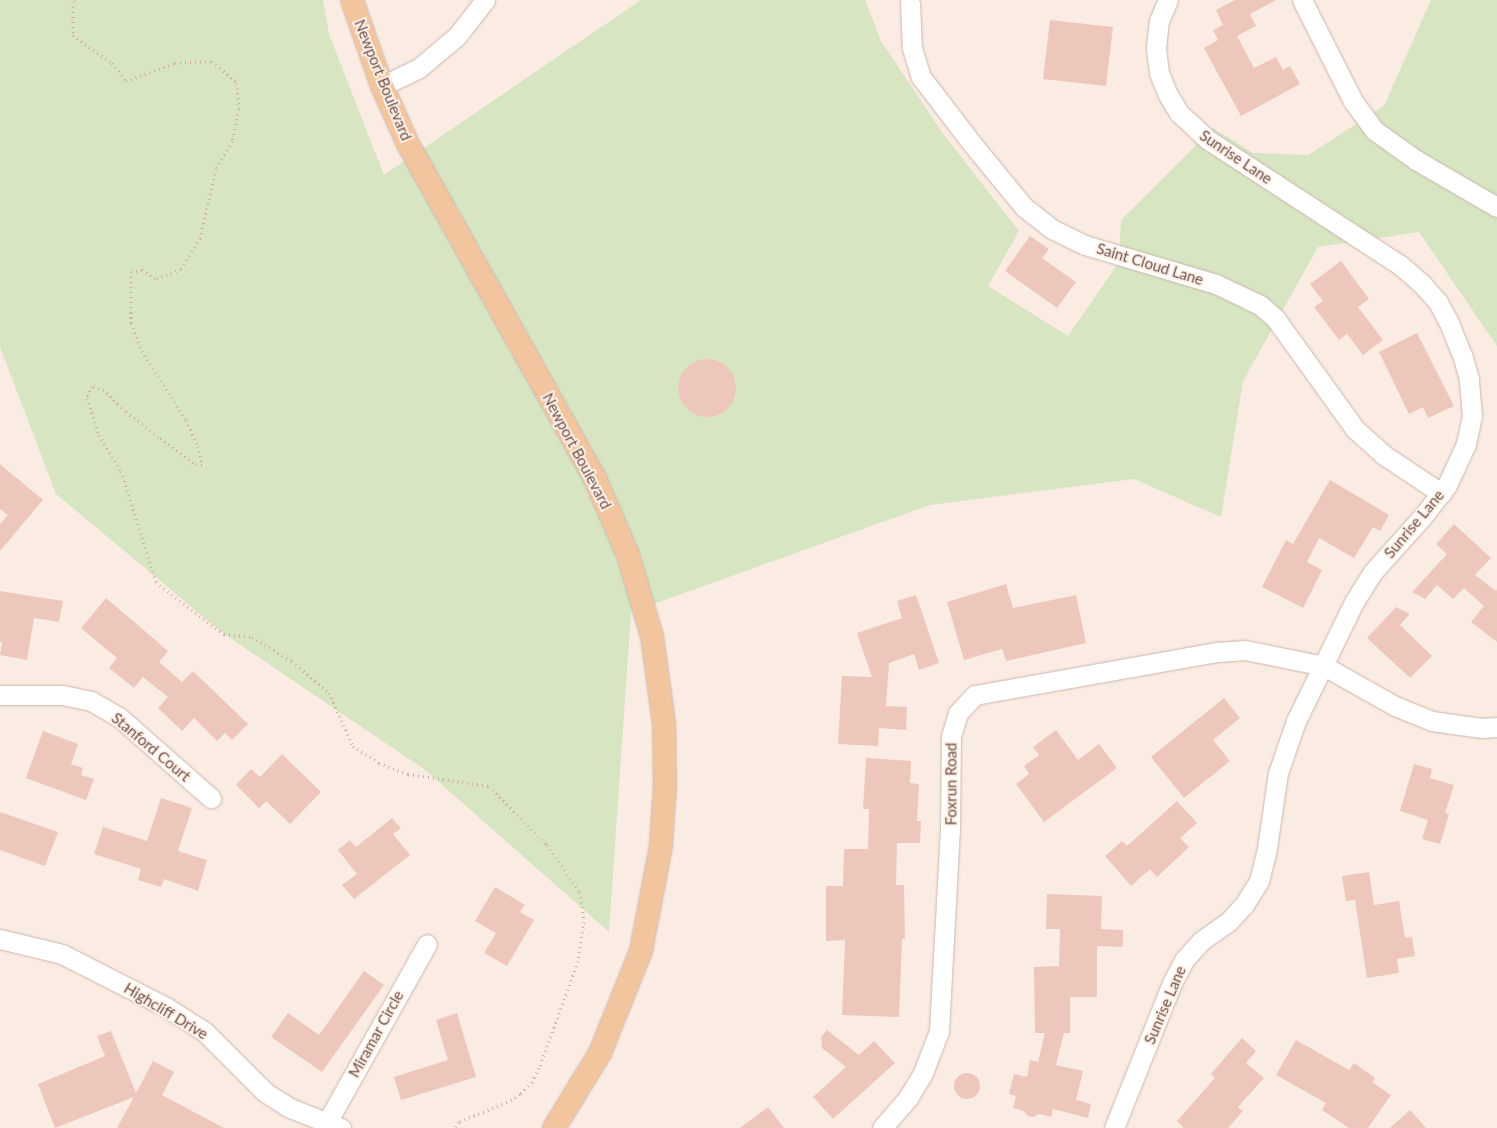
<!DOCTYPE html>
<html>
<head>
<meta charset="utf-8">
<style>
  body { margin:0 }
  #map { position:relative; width:1497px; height:1128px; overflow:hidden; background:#faece2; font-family:Lato,sans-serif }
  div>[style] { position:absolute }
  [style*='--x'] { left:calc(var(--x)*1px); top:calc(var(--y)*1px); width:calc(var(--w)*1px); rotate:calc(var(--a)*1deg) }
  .green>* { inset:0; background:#d7e5c2 }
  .building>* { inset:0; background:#edc7bc }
  .round { border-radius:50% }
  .path>* { height:3px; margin-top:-1.5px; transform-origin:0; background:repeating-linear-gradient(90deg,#d1aaa0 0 1px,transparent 0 5px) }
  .roads { filter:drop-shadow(0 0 1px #ccb5ad) drop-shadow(0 0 1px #ccb5ad) }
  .minor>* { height:19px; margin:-9.5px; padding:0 9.5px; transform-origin:9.5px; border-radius:9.5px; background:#fff }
  .major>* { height:22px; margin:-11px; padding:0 11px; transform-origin:11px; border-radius:11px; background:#f3c59f }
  span { translate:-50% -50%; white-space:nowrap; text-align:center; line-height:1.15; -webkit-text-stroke:4px #fdf1e7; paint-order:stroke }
  .street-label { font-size:15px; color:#6f514b }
</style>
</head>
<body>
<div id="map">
  <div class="green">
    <i style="clip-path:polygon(0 0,323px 0,329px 34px,384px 175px,641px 0,865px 0,881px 41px,944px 135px,1019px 231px,988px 286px,1068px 336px,1119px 262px,1121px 220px,1213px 128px,1253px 153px,1308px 155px,1384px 106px,1431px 0,1497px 0,1497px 346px,1419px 232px,1318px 247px,1243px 381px,1221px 517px,1134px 479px,930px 505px,631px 612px,609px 932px,424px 769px,224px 634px,56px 494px,0 347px)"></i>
  </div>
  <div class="building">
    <i style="clip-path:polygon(1235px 0,1276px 0,1250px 14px,1256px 26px,1237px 36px,1254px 68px,1276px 57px,1283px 70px,1290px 66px,1300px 84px,1241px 116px,1204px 48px,1218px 40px,1213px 30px,1223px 25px,1216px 10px)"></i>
    <i style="clip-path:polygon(1050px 20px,1113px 27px,1106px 86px,1043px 79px)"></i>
    <i style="clip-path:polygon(1030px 236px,1049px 249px,1042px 258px,1076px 282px,1057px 308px,1005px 271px)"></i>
    <i style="clip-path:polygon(1341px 261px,1369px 299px,1358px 307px,1383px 340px,1363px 355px,1347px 334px,1339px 340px,1314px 307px,1323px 301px,1310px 284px)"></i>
    <i style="clip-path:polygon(1417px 333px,1454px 406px,1428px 418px,1423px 407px,1409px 414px,1379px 352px)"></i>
    <i class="round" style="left:678px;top:359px;width:58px;height:58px"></i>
    <i style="clip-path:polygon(0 464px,43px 500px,0 551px,0 524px,8px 515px,0 509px)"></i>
    <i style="clip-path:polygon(1330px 480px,1389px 515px,1380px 531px,1373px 527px,1354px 558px,1319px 538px,1307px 562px,1322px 570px,1303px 608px,1262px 587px,1286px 540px,1293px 544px)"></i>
    <i style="clip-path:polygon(1454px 524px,1491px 558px,1475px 575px,1496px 591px,1497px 589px,1497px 642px,1471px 622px,1484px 606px,1464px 588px,1453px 599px,1437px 585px,1425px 599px,1412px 592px,1447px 554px,1436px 544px)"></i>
    <i style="clip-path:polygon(1006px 584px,1013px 608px,1076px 595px,1086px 643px,1006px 661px,1002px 649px,964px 660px,947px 602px)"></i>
    <i style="clip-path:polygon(0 591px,63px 601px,59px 622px,34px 618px,27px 660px,0 655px,2px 642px,0 642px)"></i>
    <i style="clip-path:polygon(916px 595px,939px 663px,919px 670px,914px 654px,889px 663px,886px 706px,907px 707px,906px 730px,879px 728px,878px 746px,838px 744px,842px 676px,872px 677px,857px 633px,902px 618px,897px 601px)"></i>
    <i style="clip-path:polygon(106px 598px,168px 651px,159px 662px,182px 682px,193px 671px,248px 724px,232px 740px,225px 733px,217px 741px,194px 718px,182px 731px,158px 708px,168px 697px,143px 677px,134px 688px,109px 668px,117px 658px,81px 628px)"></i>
    <i style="clip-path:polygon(1396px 607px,1410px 614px,1400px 625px,1432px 656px,1410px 678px,1367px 638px)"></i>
    <i style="clip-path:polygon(1224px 698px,1240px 718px,1213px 740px,1230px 761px,1184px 798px,1151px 757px)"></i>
    <i style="clip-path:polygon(1056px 730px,1078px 760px,1099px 744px,1117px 768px,1044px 822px,1016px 784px,1029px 774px,1024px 766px,1039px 755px,1033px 747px)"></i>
    <i style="clip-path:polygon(43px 731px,78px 744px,71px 764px,83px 768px,81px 775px,94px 779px,86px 800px,26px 778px)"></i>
    <i style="clip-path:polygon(282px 754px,321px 792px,290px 824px,266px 801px,259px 808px,236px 785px,251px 769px,260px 777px)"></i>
    <i style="clip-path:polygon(866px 758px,911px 761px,910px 783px,919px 784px,917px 821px,921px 821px,920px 843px,897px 843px,896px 885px,904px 885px,905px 939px,902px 939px,899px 1017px,842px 1015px,845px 940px,826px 941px,826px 886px,843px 886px,844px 849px,868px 849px,869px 809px,863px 809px)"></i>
    <i style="clip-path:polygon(1414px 764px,1432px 769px,1430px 778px,1454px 785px,1445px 813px,1449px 814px,1440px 844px,1422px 839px,1428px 820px,1400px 811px)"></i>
    <i style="clip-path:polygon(161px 798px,192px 808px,178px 851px,207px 860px,198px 891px,164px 879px,161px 887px,138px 880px,141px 869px,94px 854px,103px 827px,147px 841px)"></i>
    <i style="clip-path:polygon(1177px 801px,1197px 823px,1180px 838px,1189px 847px,1157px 877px,1150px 869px,1131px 886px,1105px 856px,1122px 841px,1127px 846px)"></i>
    <i style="clip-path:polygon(0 812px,58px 832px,45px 866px,0 850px)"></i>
    <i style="clip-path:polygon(392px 818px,401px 828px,393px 834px,410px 855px,354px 899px,342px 885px,357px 874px,338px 850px,350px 840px,356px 847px)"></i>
    <i style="clip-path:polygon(1369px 872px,1374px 905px,1399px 901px,1405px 938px,1412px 937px,1415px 956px,1397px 959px,1399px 973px,1367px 978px,1355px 900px,1346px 901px,1342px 876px)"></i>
    <i style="clip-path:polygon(495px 887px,525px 905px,520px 912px,534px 920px,507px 966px,484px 953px,496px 933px,475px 921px)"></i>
    <i style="clip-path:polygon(1047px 894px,1102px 896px,1101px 929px,1123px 930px,1123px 947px,1097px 946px,1097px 997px,1070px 997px,1070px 1033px,1064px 1033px,1056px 1065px,1083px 1071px,1076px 1100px,1091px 1104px,1088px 1118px,1053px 1109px,1051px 1117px,1039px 1114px,1033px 1117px,1028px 1116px,1024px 1111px,1013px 1108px,1016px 1096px,1009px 1094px,1014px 1074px,1027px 1077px,1030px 1060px,1038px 1062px,1045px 1033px,1035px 1033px,1034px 967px,1059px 966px,1060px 929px,1046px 929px)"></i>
    <i style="clip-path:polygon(364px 971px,384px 985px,322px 1072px,271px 1037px,288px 1013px,319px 1035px)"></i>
    <i style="clip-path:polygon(457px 1013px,476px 1077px,401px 1100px,394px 1077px,448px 1060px,436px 1020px)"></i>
    <i style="clip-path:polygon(827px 1030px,859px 1055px,874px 1041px,895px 1063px,833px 1119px,813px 1097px,846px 1067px,822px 1048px,821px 1037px)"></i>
    <i style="clip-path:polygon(111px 1031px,136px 1093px,153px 1061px,174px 1072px,162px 1095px,224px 1128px,117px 1128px,134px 1097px,55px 1128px,38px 1084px,105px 1056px,97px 1036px)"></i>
    <i style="clip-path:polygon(1242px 1038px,1256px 1051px,1246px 1063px,1264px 1078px,1238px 1107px,1243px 1111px,1228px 1128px,1184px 1128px,1177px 1121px,1215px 1078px,1211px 1074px)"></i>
    <i style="clip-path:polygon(1296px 1040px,1349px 1070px,1354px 1063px,1375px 1078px,1372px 1082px,1391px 1095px,1368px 1128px,1349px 1128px,1322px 1110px,1326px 1103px,1276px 1075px)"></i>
    <i class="round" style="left:954px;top:1073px;width:26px;height:26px"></i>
    <i style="clip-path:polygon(768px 1107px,784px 1128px,740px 1128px)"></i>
    <i style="clip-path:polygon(1410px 1110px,1426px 1128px,1390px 1128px)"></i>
  </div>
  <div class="path">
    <i style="--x:75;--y:0;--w:3;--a:135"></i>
    <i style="--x:73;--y:2;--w:33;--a:90"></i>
    <i style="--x:73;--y:35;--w:48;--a:35.7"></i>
    <i style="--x:112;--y:63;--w:23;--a:52"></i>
    <i style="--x:126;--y:81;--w:52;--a:-20.2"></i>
    <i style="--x:175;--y:63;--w:37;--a:-3"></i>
    <i style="--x:212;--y:61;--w:33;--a:41"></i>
    <i style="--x:237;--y:83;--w:26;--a:86"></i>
    <i style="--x:239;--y:109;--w:33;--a:102"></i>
    <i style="--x:232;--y:141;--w:32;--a:120"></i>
    <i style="--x:216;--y:169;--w:71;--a:103.1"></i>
    <i style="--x:200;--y:238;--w:36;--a:122"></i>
    <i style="--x:181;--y:269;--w:28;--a:159"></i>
    <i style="--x:155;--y:279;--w:16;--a:-145"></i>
    <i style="--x:142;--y:270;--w:11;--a:170"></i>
    <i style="--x:131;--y:272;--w:51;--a:90"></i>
    <i style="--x:131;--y:323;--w:30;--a:69"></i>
    <i style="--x:142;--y:351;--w:82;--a:57.5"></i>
    <i style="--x:186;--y:420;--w:29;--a:65"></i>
    <i style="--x:198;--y:446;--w:19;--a:78"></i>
    <i style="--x:202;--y:465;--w:9;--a:-167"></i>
    <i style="--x:193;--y:463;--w:44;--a:-143.4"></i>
    <i style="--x:158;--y:437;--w:42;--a:-141.8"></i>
    <i style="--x:125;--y:411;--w:30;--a:-135"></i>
    <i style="--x:104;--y:390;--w:13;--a:-162"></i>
    <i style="--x:92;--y:386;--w:13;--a:113"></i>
    <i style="--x:87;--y:398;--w:39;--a:72"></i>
    <i style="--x:99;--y:435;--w:42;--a:58.6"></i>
    <i style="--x:121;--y:471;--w:116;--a:72.5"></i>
    <i style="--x:156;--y:582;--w:86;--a:37.4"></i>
    <i style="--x:224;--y:634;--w:28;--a:6"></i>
    <i style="--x:252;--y:637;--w:47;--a:31"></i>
    <i style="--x:292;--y:661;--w:49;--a:40.9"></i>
    <i style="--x:329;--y:693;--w:58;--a:65.6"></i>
    <i style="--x:353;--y:746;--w:31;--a:33"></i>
    <i style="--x:379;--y:763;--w:31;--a:21"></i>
    <i style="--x:408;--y:774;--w:82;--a:8.4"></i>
    <i style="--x:489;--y:786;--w:83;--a:45.5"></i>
    <i style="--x:547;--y:845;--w:57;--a:54.9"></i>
    <i style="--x:580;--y:892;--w:30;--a:82"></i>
    <i style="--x:584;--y:922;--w:39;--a:99"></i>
    <i style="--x:578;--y:961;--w:114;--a:110"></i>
    <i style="--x:539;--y:1068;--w:16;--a:117"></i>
    <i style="--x:532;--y:1082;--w:17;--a:135"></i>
    <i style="--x:520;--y:1094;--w:15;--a:148"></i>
    <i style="--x:507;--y:1102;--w:52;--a:157.4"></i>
    <i style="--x:459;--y:1122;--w:7;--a:124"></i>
  </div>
  <div class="roads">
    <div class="minor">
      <i style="--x:1302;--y:0;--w:113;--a:63.2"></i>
      <i style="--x:1353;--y:101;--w:36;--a:54"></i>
      <i style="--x:1374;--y:130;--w:52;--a:35.5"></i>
      <i style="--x:1416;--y:160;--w:94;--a:30.1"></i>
      <i style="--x:910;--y:3;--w:45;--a:87.5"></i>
      <i style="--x:912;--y:48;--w:30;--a:73"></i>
      <i style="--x:921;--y:77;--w:86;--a:52.6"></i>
      <i style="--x:973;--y:145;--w:80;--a:50.6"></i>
      <i style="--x:1024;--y:207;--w:36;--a:38"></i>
      <i style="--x:1052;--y:229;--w:37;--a:26"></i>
      <i style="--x:1085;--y:245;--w:137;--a:16.6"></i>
      <i style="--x:1216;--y:284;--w:49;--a:25.5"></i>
      <i style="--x:1260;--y:305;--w:20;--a:41"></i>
      <i style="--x:1275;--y:318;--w:137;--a:54.2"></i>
      <i style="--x:1355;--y:429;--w:39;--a:42"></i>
      <i style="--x:1384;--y:455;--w:69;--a:33.7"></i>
      <i style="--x:382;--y:86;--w:41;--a:-25.9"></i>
      <i style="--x:419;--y:68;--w:50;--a:-40.1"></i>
      <i style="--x:457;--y:36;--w:46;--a:-52.1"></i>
      <i style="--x:0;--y:695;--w:63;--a:0"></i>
      <i style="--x:63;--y:695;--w:29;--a:12"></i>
      <i style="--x:91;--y:701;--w:32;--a:30"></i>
      <i style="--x:119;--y:717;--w:123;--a:41.4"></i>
      <i style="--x:0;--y:939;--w:64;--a:13.6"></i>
      <i style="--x:62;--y:954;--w:117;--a:27"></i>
      <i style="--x:166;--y:1007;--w:46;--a:32.7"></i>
      <i style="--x:205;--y:1032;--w:86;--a:45"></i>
      <i style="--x:266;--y:1093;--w:28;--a:32"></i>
      <i style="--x:290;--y:1108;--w:55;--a:21.4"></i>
      <i style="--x:326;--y:1124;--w:206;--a:-60.7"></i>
      <i style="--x:882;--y:1128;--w:40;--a:-49"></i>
      <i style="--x:908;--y:1098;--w:29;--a:-59"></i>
      <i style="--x:923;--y:1073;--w:45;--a:-69.1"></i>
      <i style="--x:939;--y:1031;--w:200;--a:-86.9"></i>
      <i style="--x:950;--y:831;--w:95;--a:-89.4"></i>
      <i style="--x:951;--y:736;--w:24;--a:-73"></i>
      <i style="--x:958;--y:713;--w:25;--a:-47"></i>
      <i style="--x:975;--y:695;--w:246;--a:-10.1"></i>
      <i style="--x:1217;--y:652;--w:28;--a:-4"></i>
      <i style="--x:1245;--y:650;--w:81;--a:11.4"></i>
      <i style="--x:1324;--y:666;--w:81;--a:29.4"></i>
      <i style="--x:1395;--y:706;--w:40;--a:22"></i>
      <i style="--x:1432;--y:721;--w:50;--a:8"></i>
      <i style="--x:1482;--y:728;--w:15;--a:-4"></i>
      <i style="--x:1114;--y:1128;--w:156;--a:-68.2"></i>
      <i style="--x:1172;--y:983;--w:26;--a:-62"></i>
      <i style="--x:1184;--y:960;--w:25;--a:-48"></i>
      <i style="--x:1201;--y:941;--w:33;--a:-35"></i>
      <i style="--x:1228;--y:922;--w:23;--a:-47"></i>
      <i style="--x:1244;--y:905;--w:28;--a:-58"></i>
      <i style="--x:1259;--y:881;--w:34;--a:-76"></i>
      <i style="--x:1267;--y:848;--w:76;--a:-81.7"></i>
      <i style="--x:1278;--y:773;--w:55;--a:-70.9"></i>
      <i style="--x:1296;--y:721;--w:132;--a:-64"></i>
      <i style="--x:1354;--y:602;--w:34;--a:-58"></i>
      <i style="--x:1372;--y:573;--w:76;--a:-48.2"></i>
      <i style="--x:1423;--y:516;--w:39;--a:-52"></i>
      <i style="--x:1447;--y:485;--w:45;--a:-65.1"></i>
      <i style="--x:1466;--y:444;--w:29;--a:-78"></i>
      <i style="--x:1472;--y:416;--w:37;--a:-95"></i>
      <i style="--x:1469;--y:379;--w:25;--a:-106"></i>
      <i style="--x:1462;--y:355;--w:37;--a:-112"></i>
      <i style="--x:1448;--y:321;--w:21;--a:-118"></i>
      <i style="--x:1438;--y:302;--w:24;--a:-132"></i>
      <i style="--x:1422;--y:284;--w:29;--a:-139"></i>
      <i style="--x:1400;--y:265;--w:230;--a:-146.9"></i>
      <i style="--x:1207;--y:139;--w:38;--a:-137"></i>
      <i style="--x:1179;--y:113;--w:21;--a:-121"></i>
      <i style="--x:1168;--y:95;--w:24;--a:-112"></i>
      <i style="--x:1159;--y:73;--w:25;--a:-97"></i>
      <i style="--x:1156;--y:48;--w:27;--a:-84"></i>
      <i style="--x:1159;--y:21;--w:23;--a:-67"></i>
    </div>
    <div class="major">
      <i style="--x:352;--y:0;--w:91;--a:70.8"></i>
      <i style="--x:382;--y:86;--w:64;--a:65.9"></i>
      <i style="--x:408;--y:144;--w:384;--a:60.8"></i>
      <i style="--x:595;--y:479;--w:83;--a:66.5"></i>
      <i style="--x:628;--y:555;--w:84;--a:73.5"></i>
      <i style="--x:652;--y:636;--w:89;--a:82.2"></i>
      <i style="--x:664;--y:724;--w:61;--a:89.1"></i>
      <i style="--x:665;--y:785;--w:61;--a:93.8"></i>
      <i style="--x:661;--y:846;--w:107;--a:100.8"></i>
      <i style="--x:641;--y:951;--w:110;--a:111.9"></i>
      <i style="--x:600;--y:1053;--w:88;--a:121.5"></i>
    </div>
  </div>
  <div class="street-label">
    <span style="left:383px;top:80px;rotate:68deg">Newport Boulevard</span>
    <span style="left:1236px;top:157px;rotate:34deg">Sunrise Lane</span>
    <span style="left:1150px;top:264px;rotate:17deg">Saint Cloud Lane</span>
    <span style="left:577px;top:451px;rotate:62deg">Newport Boulevard</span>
    <span style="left:1414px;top:524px;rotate:-50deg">Sunrise Lane</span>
    <span style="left:151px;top:747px;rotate:40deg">Stanford Court</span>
    <span style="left:951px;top:784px;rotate:-90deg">Foxrun Road</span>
    <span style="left:1165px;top:1005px;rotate:-67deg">Sunrise Lane</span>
    <span style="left:166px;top:1011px;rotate:31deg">Highcliff Drive</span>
    <span style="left:376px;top:1034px;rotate:-61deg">Miramar Circle</span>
  </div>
</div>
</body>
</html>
